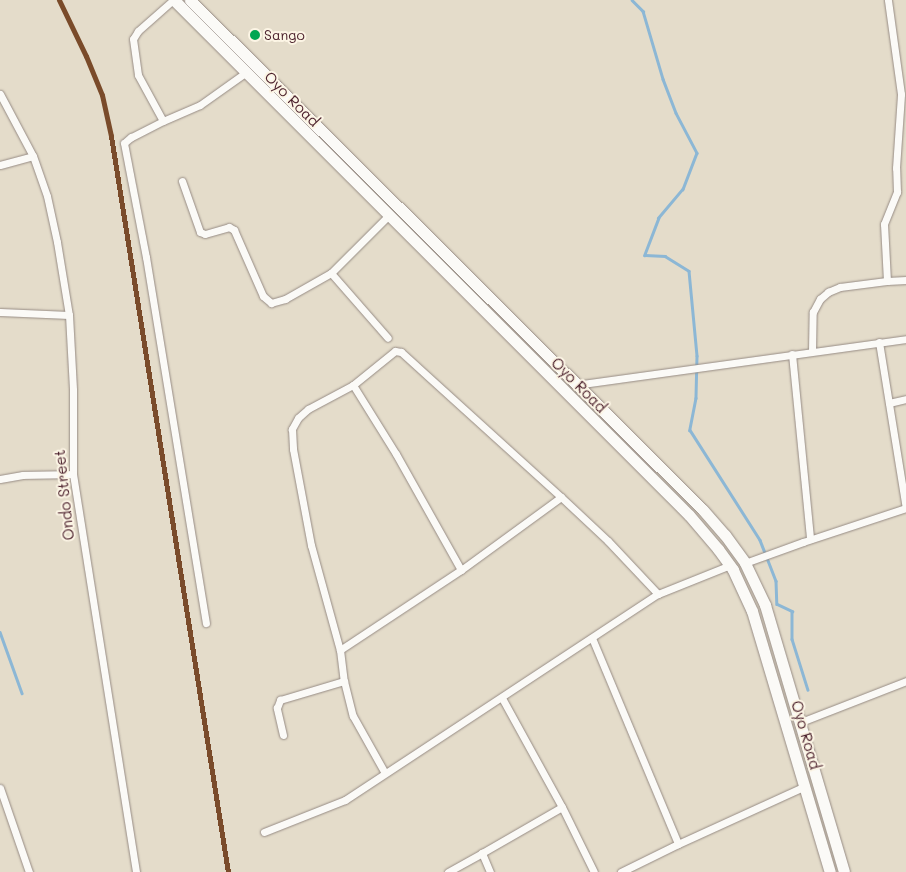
<!DOCTYPE html>
<html>
<head>
<meta charset="utf-8">
<style>
  body { margin:0 }
  #map { position:relative; width:906px; height:872px; overflow:hidden; background:#e4dcca; font-family:Mali,sans-serif }
  div>[style] { position:absolute }
  [style*='--x'] { left:calc(var(--x)*1px); top:calc(var(--y)*1px); width:calc(var(--w)*1px); rotate:calc(var(--a)*1deg) }
  .stream>* { height:2.5px; margin:-1.25px; padding:0 1.25px; transform-origin:1.25px; border-radius:1.25px; background:#8cb7d5 }
  .roads { filter:drop-shadow(0 0 1px #968b84) drop-shadow(0 0 1px #968b84) }
  .minor>* { height:7px; margin:-3.5px; padding:0 3.5px; transform-origin:3.5px; border-radius:3.5px; background:#fbfaf7 }
  .primary>* { height:11px; margin:-5.5px; padding:0 5.5px; transform-origin:5.5px; border-radius:5.5px; background:#fbfaf7 }
  .rail-1>* { height:5px; margin:-2.5px; padding:0 2.5px; transform-origin:2.5px; border-radius:2.5px; background:#7a4b2a }
  .dots>* { width:14px; height:14px; translate:-50% -50%; box-sizing:border-box; border:2px solid #fcf5e5; border-radius:50% }
  span { translate:-50% -50%; white-space:nowrap; text-align:center; line-height:1.15; -webkit-text-stroke:4px #fcf5e5; paint-order:stroke }
  .bus-label { font-size:14px; color:#4a1f2b }
  .left { translate:0 -50%; text-align:left }
  .street-label { font-size:15px; color:#4a1f2b }
</style>
</head>
<body>
<div id="map">
  <div class="stream">
    <i style="--x:632;--y:0;--w:16;--a:45"></i>
    <i style="--x:643;--y:11;--w:71;--a:73.6"></i>
    <i style="--x:663;--y:79;--w:36;--a:69"></i>
    <i style="--x:676;--y:113;--w:45;--a:62.3"></i>
    <i style="--x:697;--y:153;--w:39;--a:111"></i>
    <i style="--x:683;--y:189;--w:38;--a:130"></i>
    <i style="--x:659;--y:218;--w:40;--a:111"></i>
    <i style="--x:645;--y:255;--w:20;--a:3"></i>
    <i style="--x:665;--y:256;--w:28;--a:32"></i>
    <i style="--x:689;--y:271;--w:85;--a:84.6"></i>
    <i style="--x:697;--y:356;--w:42;--a:91.4"></i>
    <i style="--x:696;--y:398;--w:33;--a:101"></i>
    <i style="--x:690;--y:430;--w:130;--a:57.5"></i>
    <i style="--x:760;--y:540;--w:44;--a:68.7"></i>
    <i style="--x:776;--y:581;--w:23;--a:88"></i>
    <i style="--x:777;--y:604;--w:17;--a:25"></i>
    <i style="--x:792;--y:611;--w:28;--a:90"></i>
    <i style="--x:792;--y:639;--w:53;--a:72.6"></i>
    <i style="--x:0;--y:632;--w:65;--a:70.2"></i>
  </div>
  <div class="roads">
    <div class="minor">
      <i style="--x:173;--y:0;--w:47;--a:138.5"></i>
      <i style="--x:138;--y:31;--w:9;--a:122"></i>
      <i style="--x:133;--y:39;--w:36;--a:82"></i>
      <i style="--x:138;--y:75;--w:52;--a:61.5"></i>
      <i style="--x:163;--y:121;--w:40;--a:-23.4"></i>
      <i style="--x:200;--y:105;--w:55;--a:-35.4"></i>
      <i style="--x:0;--y:94;--w:70;--a:62"></i>
      <i style="--x:33;--y:156;--w:42;--a:70.7"></i>
      <i style="--x:47;--y:196;--w:47;--a:77.7"></i>
      <i style="--x:57;--y:242;--w:74;--a:80.7"></i>
      <i style="--x:69;--y:315;--w:75;--a:86.9"></i>
      <i style="--x:73;--y:390;--w:84;--a:90"></i>
      <i style="--x:73;--y:474;--w:403;--a:81"></i>
      <i style="--x:163;--y:121;--w:36;--a:153"></i>
      <i style="--x:131;--y:137;--w:9;--a:139"></i>
      <i style="--x:124;--y:143;--w:116;--a:79.1"></i>
      <i style="--x:146;--y:257;--w:371;--a:80.7"></i>
      <i style="--x:0;--y:165;--w:34;--a:-15"></i>
      <i style="--x:182;--y:181;--w:54;--a:70.6"></i>
      <i style="--x:200;--y:232;--w:5;--a:22"></i>
      <i style="--x:205;--y:234;--w:25;--a:-16"></i>
      <i style="--x:229;--y:227;--w:6;--a:31"></i>
      <i style="--x:234;--y:230;--w:72;--a:66.3"></i>
      <i style="--x:263;--y:296;--w:11;--a:41"></i>
      <i style="--x:271;--y:303;--w:15;--a:-16"></i>
      <i style="--x:285;--y:299;--w:53;--a:-29.5"></i>
      <i style="--x:331;--y:273;--w:81;--a:-45"></i>
      <i style="--x:331;--y:273;--w:86;--a:48.8"></i>
      <i style="--x:887;--y:281;--w:19;--a:-3"></i>
      <i style="--x:0;--y:312;--w:69;--a:2.5"></i>
      <i style="--x:879;--y:342;--w:168;--a:80.8"></i>
      <i style="--x:812;--y:351;--w:39;--a:-89"></i>
      <i style="--x:813;--y:312;--w:15;--a:-62"></i>
      <i style="--x:820;--y:299;--w:11;--a:-41"></i>
      <i style="--x:828;--y:292;--w:13;--a:-23"></i>
      <i style="--x:840;--y:287;--w:47;--a:-7.3"></i>
      <i style="--x:887;--y:281;--w:57;--a:-93"></i>
      <i style="--x:884;--y:224;--w:35;--a:-68"></i>
      <i style="--x:897;--y:192;--w:24;--a:-92"></i>
      <i style="--x:896;--y:168;--w:74;--a:-86.1"></i>
      <i style="--x:901;--y:94;--w:95;--a:-97.9"></i>
      <i style="--x:792;--y:354;--w:186;--a:84.4"></i>
      <i style="--x:353;--y:385;--w:51;--a:151.9"></i>
      <i style="--x:308;--y:409;--w:13;--a:138"></i>
      <i style="--x:298;--y:418;--w:13;--a:119"></i>
      <i style="--x:292;--y:429;--w:20;--a:87"></i>
      <i style="--x:293;--y:449;--w:98;--a:79.4"></i>
      <i style="--x:311;--y:545;--w:109;--a:74.6"></i>
      <i style="--x:340;--y:650;--w:31;--a:83"></i>
      <i style="--x:344;--y:681;--w:36;--a:76"></i>
      <i style="--x:353;--y:716;--w:65;--a:60.7"></i>
      <i style="--x:575;--y:385;--w:334;--a:-7.9"></i>
      <i style="--x:889;--y:403;--w:17;--a:-13"></i>
      <i style="--x:0;--y:479;--w:23;--a:-10"></i>
      <i style="--x:23;--y:475;--w:50;--a:-1.1"></i>
      <i style="--x:561;--y:497;--w:216;--a:-137.8"></i>
      <i style="--x:401;--y:352;--w:6;--a:-171"></i>
      <i style="--x:395;--y:351;--w:54;--a:141"></i>
      <i style="--x:353;--y:385;--w:81;--a:58.1"></i>
      <i style="--x:396;--y:454;--w:133;--a:60.7"></i>
      <i style="--x:461;--y:570;--w:124;--a:-36.1"></i>
      <i style="--x:561;--y:497;--w:64;--a:43.1"></i>
      <i style="--x:608;--y:541;--w:73;--a:46.7"></i>
      <i style="--x:658;--y:594;--w:78;--a:-21.9"></i>
      <i style="--x:745;--y:563;--w:62;--a:-19.9"></i>
      <i style="--x:803;--y:542;--w:108;--a:-18.3"></i>
      <i style="--x:592;--y:638;--w:223;--a:67.3"></i>
      <i style="--x:678;--y:844;--w:140;--a:-24.5"></i>
      <i style="--x:340;--y:650;--w:145;--a:-33.5"></i>
      <i style="--x:502;--y:698;--w:124;--a:61.2"></i>
      <i style="--x:562;--y:807;--w:72;--a:63.8"></i>
      <i style="--x:801;--y:722;--w:113;--a:-21.3"></i>
      <i style="--x:283;--y:735;--w:28;--a:-103"></i>
      <i style="--x:277;--y:708;--w:9;--a:-69"></i>
      <i style="--x:280;--y:700;--w:67;--a:-16.5"></i>
      <i style="--x:0;--y:788;--w:89;--a:71"></i>
      <i style="--x:264;--y:832;--w:87;--a:-21.6"></i>
      <i style="--x:345;--y:800;--w:375;--a:-33.4"></i>
      <i style="--x:448;--y:872;--w:39;--a:-29"></i>
      <i style="--x:490;--y:872;--w:21;--a:-113"></i>
      <i style="--x:482;--y:853;--w:92;--a:-29.9"></i>
      <i style="--x:621;--y:872;--w:64;--a:-26.2"></i>
    </div>
    <div class="primary">
      <i style="--x:174;--y:0;--w:728;--a:45"></i>
      <i style="--x:689;--y:515;--w:45;--a:49.5"></i>
      <i style="--x:718;--y:549;--w:26;--a:54"></i>
      <i style="--x:733;--y:570;--w:45;--a:65.1"></i>
      <i style="--x:752;--y:611;--w:272;--a:73.4"></i>
      <i style="--x:190;--y:0;--w:723;--a:44.83"></i>
      <i style="--x:703;--y:510;--w:33;--a:49"></i>
      <i style="--x:725;--y:535;--w:34;--a:54"></i>
      <i style="--x:745;--y:563;--w:47;--a:64.5"></i>
      <i style="--x:765;--y:605;--w:278;--a:73.5"></i>
    </div>
  </div>
  <div class="rail-1">
    <i style="--x:59;--y:0;--w:62;--a:64.3"></i>
    <i style="--x:86;--y:56;--w:42;--a:67.7"></i>
    <i style="--x:102;--y:95;--w:42;--a:77.6"></i>
    <i style="--x:111;--y:136;--w:745;--a:80.97"></i>
  </div>
  <div class="dots">
    <i style="left:255px;top:35px;background:#00a651"></i>
  </div>
  <div class="bus-label">
    <span class="left" style="left:264px;top:35px">Sango</span>
  </div>
  <div class="street-label">
    <span style="left:292px;top:99px;rotate:45deg">Oyo Road</span>
    <span style="left:579px;top:385px;rotate:45deg">Oyo Road</span>
    <span style="left:64px;top:495px;rotate:-96deg">Ondo Street</span>
    <span style="left:806px;top:735px;rotate:74deg">Oyo Road</span>
  </div>
</div>
</body>
</html>
